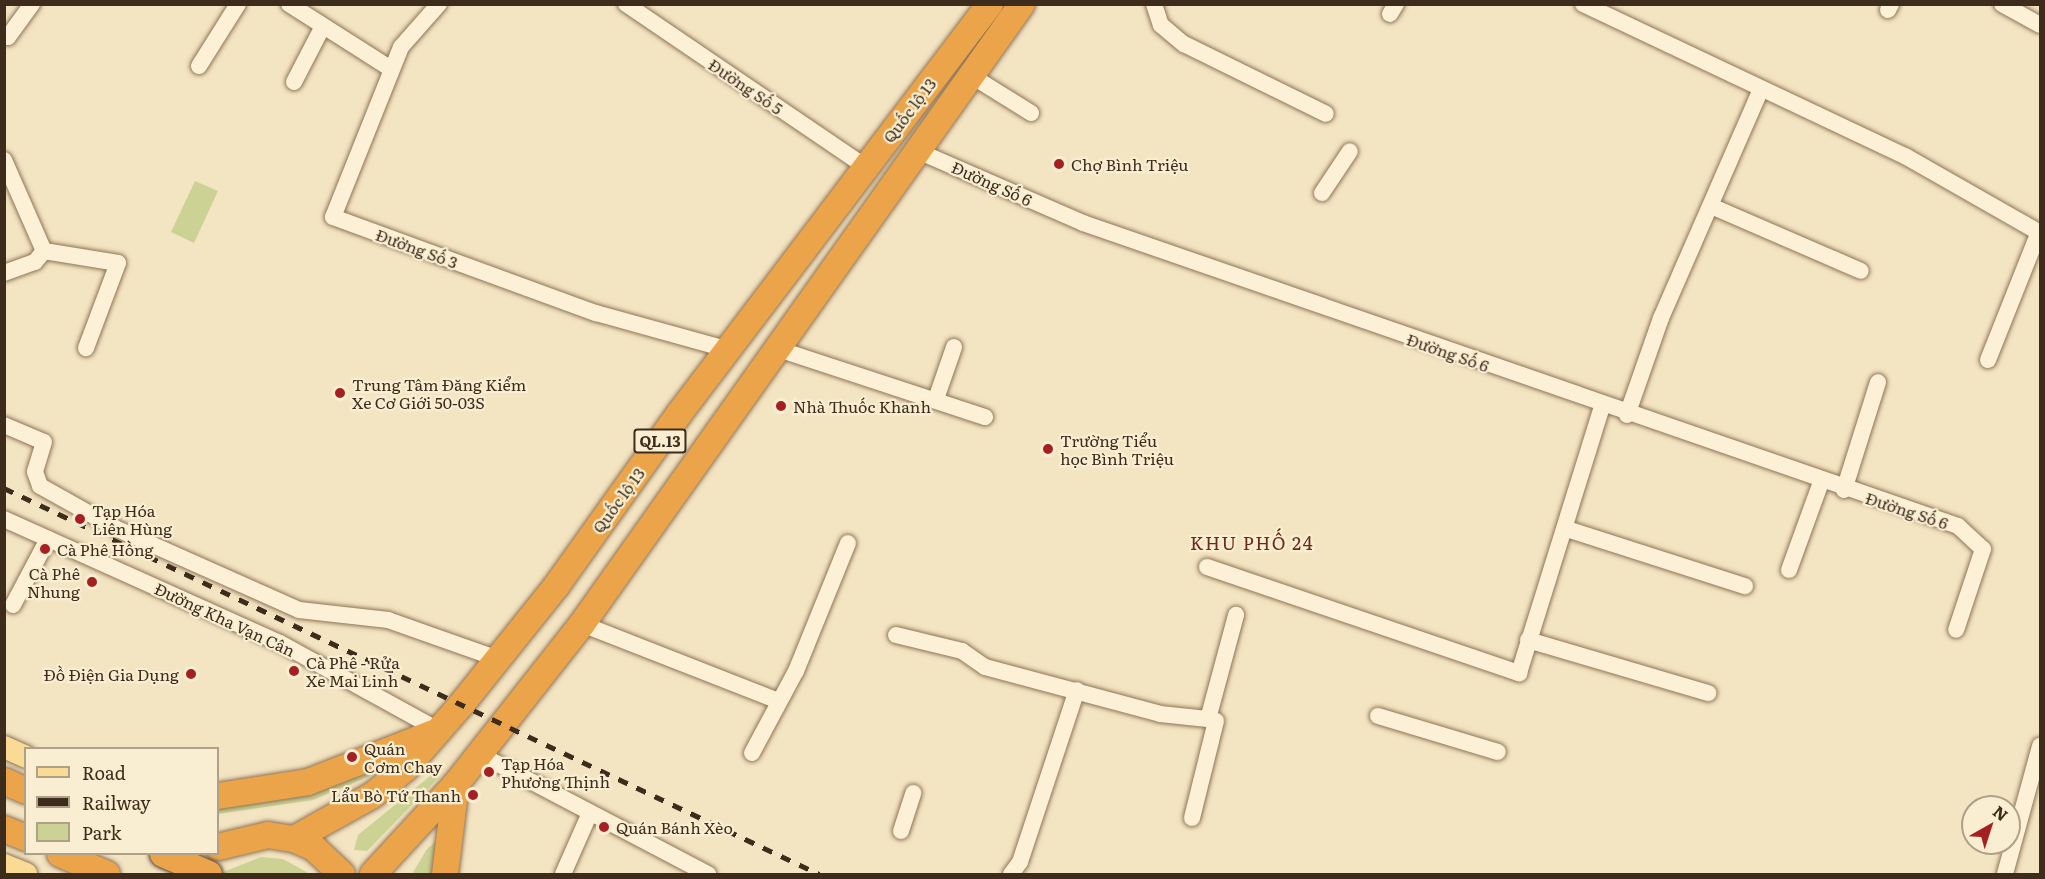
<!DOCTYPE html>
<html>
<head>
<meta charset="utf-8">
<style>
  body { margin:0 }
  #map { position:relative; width:2045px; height:879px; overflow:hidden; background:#f3e4c2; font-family:Literata,serif }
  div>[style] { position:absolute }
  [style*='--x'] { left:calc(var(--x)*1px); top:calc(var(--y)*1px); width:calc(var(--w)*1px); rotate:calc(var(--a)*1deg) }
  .green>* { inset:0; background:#cbd294 }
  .roads { filter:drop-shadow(0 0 2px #8f7456) drop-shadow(0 0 2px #8f7456) }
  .minor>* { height:16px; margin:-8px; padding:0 8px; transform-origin:8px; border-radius:8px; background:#fcf1d6 }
  .major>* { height:22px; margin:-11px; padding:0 11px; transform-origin:11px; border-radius:11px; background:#fadb96 }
  .highway>* { height:26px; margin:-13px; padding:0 13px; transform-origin:13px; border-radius:13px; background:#eba449 }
  .rail>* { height:4.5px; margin-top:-2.25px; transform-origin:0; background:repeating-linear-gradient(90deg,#3d2c1c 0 10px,transparent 0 20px) }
  .bridges { filter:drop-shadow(0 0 2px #5c422b) drop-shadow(0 0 2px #5c422b) }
  .highway-bridge>* { height:26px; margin:-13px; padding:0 13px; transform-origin:13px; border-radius:13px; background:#eba449 }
  .dots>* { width:16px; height:16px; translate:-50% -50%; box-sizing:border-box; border:3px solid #f9eed2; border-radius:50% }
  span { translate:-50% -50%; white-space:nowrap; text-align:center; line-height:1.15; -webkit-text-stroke:4.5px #f9eed2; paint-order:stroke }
  .shield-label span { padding:2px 4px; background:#f9eed2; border:2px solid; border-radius:4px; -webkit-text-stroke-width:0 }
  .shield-label { font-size:15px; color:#3d2c1c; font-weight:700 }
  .street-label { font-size:16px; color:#3d2c1c }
  .poi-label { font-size:16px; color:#3d2c1c }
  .left { translate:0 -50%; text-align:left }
  .right { translate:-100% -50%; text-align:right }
  .neighbourhood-label { font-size:18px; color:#6e2917; letter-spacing:1.5px }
  .frame { position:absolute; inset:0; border:6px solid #3d2c1c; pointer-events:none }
  .legend { position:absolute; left:24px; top:747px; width:195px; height:108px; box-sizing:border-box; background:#f9eed2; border:2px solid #aea089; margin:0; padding:8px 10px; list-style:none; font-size:18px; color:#3d2c1c }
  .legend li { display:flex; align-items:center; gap:12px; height:30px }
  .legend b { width:30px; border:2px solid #aea089 }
  .north { position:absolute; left:1961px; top:795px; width:60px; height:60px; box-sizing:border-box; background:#f9eed2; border:2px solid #aea089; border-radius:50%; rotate:39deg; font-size:16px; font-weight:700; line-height:24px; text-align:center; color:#3d2c1c }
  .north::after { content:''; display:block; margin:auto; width:21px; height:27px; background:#a52021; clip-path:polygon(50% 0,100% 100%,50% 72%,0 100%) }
</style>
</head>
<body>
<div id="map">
  <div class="green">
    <i style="clip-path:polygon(195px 181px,218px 191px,194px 243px,171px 232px)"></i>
    <i style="clip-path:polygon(384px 759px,386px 766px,375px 774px,313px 800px,218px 814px,218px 805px)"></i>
    <i style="clip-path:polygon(440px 768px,439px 777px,367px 851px,354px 850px,358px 835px)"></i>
    <i style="clip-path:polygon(439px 839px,438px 874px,412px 874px,427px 849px)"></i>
    <i style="clip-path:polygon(261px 857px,283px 859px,310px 874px,218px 874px)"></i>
  </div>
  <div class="roads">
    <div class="minor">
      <i style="--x:289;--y:4;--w:121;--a:32.5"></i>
      <i style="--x:439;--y:4;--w:57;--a:131.5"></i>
      <i style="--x:401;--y:47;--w:183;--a:111.8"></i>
      <i style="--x:333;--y:217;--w:280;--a:20.1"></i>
      <i style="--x:596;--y:313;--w:138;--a:15.5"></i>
      <i style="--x:626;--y:4;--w:290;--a:34.2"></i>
      <i style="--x:1154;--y:4;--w:22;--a:72"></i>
      <i style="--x:1161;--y:25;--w:30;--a:40"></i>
      <i style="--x:1184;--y:44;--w:158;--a:26.2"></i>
      <i style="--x:1583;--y:4;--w:356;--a:25.3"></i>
      <i style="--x:1905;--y:156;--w:155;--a:29.7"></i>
      <i style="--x:2002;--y:4;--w:43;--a:28.9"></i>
      <i style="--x:1888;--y:10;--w:7;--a:-63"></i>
      <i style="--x:1390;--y:14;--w:12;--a:-59"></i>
      <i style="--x:4;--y:34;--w:5;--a:37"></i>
      <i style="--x:8;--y:37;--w:41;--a:-54"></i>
      <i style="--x:199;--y:66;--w:73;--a:-57.8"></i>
      <i style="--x:970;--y:75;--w:72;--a:31.9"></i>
      <i style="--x:294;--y:82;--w:63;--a:-62.6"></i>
      <i style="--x:920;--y:152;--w:178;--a:23.5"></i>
      <i style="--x:1083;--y:223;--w:926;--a:19.1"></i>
      <i style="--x:1958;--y:526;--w:34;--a:43"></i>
      <i style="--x:1983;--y:549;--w:85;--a:108.4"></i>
      <i style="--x:4;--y:160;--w:99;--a:66.3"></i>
      <i style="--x:1322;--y:193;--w:50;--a:-56.3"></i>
      <i style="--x:1711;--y:206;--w:163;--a:23.4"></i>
      <i style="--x:4;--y:273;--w:33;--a:-20"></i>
      <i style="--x:35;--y:262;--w:14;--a:-51"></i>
      <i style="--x:44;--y:251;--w:75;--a:9.2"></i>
      <i style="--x:118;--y:263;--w:91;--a:110.6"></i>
      <i style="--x:778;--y:349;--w:218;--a:18.2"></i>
      <i style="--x:1988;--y:360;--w:138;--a:-68.3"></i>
      <i style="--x:936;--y:399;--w:55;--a:-70.9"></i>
      <i style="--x:1627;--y:415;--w:103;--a:-70.7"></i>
      <i style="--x:1661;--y:318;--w:242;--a:-66.4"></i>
      <i style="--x:4;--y:425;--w:43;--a:23"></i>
      <i style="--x:44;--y:442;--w:31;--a:107"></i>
      <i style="--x:35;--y:472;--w:15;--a:70"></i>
      <i style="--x:40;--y:486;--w:86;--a:29.2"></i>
      <i style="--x:115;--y:528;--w:201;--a:24"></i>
      <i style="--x:299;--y:610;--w:90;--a:6.4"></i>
      <i style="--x:388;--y:620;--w:117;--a:19.5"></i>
      <i style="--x:1844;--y:490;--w:113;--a:-72.5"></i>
      <i style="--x:4;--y:519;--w:303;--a:24.2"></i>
      <i style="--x:280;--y:643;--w:183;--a:28.8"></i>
      <i style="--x:1567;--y:529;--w:187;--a:17.8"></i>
      <i style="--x:1207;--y:567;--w:330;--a:18.8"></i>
      <i style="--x:1519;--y:673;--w:280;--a:-72.7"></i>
      <i style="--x:1789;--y:570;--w:94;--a:-70"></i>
      <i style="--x:13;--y:605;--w:75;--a:-62.1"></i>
      <i style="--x:582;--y:624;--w:208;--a:21.4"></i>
      <i style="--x:896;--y:635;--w:68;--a:13.6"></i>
      <i style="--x:962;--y:651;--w:28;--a:35"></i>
      <i style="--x:985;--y:667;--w:181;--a:15"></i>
      <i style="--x:1160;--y:714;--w:48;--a:5.9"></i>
      <i style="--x:1208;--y:719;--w:108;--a:-74.9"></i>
      <i style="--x:1528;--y:640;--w:188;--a:16.4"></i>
      <i style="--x:1378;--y:716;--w:125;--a:16.7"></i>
      <i style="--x:752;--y:753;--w:93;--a:-61.8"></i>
      <i style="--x:796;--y:671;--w:138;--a:-67.9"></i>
      <i style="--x:479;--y:754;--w:259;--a:27.7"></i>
      <i style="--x:1192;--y:818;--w:100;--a:-76.1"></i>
      <i style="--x:901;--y:831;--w:40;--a:-72"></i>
      <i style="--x:563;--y:874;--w:64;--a:-66.2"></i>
      <i style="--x:1011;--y:874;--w:15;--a:-53"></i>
      <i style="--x:1020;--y:862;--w:181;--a:-71.7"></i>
      <i style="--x:2005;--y:874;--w:133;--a:-74.7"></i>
    </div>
    <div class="major">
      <i style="--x:4;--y:747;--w:24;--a:24"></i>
      <i style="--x:4;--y:865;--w:24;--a:22"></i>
    </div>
    <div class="highway">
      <i style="--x:4;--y:781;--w:24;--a:24"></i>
      <i style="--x:218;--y:796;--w:91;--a:-8.8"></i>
      <i style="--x:308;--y:782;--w:135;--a:-21.3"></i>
      <i style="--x:4;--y:829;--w:24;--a:22"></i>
      <i style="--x:294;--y:839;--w:90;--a:-29.1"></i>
      <i style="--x:373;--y:795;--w:43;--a:-39.3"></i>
      <i style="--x:406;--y:768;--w:84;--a:-48.9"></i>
      <i style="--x:461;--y:705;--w:154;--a:-51.3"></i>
      <i style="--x:557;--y:585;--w:210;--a:-54.5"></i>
      <i style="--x:679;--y:414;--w:515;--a:-52.82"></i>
      <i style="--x:218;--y:847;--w:51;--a:-13.5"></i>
      <i style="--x:268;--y:835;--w:26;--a:9"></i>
      <i style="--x:294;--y:839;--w:22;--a:24"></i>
      <i style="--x:314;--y:848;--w:38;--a:43"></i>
      <i style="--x:60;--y:854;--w:51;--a:23.1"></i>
      <i style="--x:373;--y:874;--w:122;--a:-47.3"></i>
      <i style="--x:456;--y:784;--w:204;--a:-51.8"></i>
      <i style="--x:582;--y:624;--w:760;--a:-54.64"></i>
      <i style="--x:445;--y:874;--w:91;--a:-83"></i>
    </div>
  </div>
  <div class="rail">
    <i style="--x:4;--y:488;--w:902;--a:25.34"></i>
  </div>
  <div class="bridges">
    <div class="highway-bridge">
      <i style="--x:163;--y:854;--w:50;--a:23.5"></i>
    </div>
  </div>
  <div class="dots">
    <i style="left:1059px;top:164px;background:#a52021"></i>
    <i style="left:340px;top:393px;background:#a52021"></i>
    <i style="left:781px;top:406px;background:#a52021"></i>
    <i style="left:1048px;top:449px;background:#a52021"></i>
    <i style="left:80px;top:519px;background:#a52021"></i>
    <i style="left:45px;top:549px;background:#a52021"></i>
    <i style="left:92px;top:582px;background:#a52021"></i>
    <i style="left:294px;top:671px;background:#a52021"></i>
    <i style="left:191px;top:674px;background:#a52021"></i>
    <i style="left:352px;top:757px;background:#a52021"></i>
    <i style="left:489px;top:772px;background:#a52021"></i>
    <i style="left:473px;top:795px;background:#a52021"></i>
    <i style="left:604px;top:827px;background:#a52021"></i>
  </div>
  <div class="shield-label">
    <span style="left:660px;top:441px">QL.13</span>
  </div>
  <div class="street-label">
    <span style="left:746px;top:86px;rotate:34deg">Đường Số 5</span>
    <span style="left:909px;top:110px;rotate:-53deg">Quốc lộ 13</span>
    <span style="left:992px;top:183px;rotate:24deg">Đường Số 6</span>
    <span style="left:417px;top:248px;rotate:20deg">Đường Số 3</span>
    <span style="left:1448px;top:352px;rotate:19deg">Đường Số 6</span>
    <span style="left:618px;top:500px;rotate:-54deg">Quốc lộ 13</span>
    <span style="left:1907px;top:510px;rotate:18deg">Đường Số 6</span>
    <span style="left:225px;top:619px;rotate:25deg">Đường Kha Vạn Cân</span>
  </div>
  <div class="poi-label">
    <span class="left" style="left:1071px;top:164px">Chợ Bình Triệu</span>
    <span class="left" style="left:352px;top:393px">Trung Tâm Đăng Kiểm<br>Xe Cơ Giới 50-03S</span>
    <span class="left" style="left:793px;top:406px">Nhà Thuốc Khanh</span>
    <span class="left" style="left:1060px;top:449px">Trường Tiểu<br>học Bình Triệu</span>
    <span class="left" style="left:92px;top:519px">Tạp Hóa<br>Liên Hùng</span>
    <span class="left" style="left:57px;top:549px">Cà Phê Hồng</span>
    <span class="right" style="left:80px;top:582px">Cà Phê<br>Nhung</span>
    <span class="left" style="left:306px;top:671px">Cà Phê - Rửa<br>Xe Mai Linh</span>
    <span class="right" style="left:179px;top:674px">Đồ Điện Gia Dụng</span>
    <span class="left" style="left:364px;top:757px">Quán<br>Cơm Chay</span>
    <span class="left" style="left:501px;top:772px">Tạp Hóa<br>Phương Thịnh</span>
    <span class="right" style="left:461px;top:795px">Lẩu Bò Tứ Thanh</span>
    <span class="left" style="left:616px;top:827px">Quán Bánh Xèo</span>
  </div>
  <div class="neighbourhood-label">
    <span style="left:1252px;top:543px">KHU PHỐ 24</span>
  </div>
  <div class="frame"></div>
  <ul class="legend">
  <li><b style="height:8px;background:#fadb96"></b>Road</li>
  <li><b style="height:8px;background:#3d2c1c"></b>Railway</li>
  <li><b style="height:16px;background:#cbd294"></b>Park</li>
  </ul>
  <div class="north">N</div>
</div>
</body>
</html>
